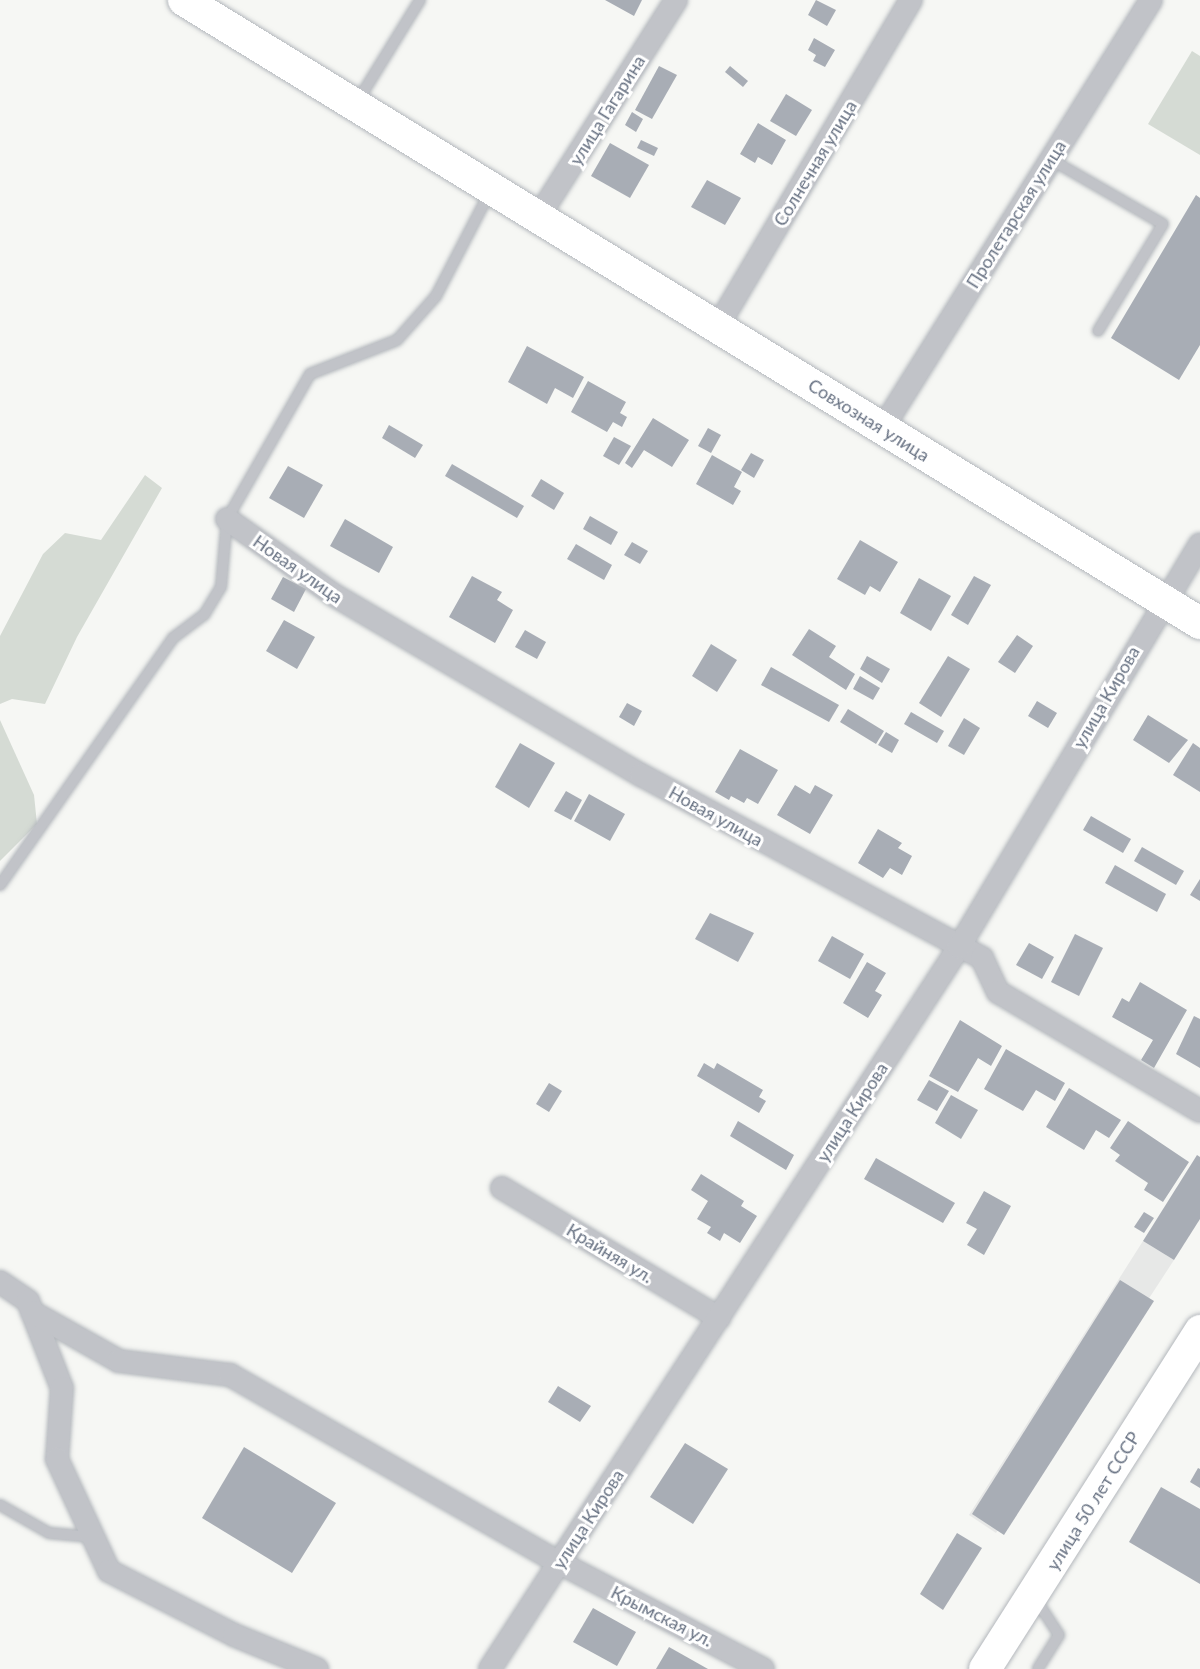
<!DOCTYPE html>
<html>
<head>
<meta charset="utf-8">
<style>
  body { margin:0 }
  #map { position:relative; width:1200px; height:1669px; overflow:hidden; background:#f6f7f4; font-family:Lato,sans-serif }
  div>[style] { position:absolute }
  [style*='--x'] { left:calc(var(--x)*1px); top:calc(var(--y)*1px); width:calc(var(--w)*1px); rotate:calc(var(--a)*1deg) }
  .built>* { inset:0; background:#e7e8e7 }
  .green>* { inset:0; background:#d5dbd4 }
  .building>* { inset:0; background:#a8adb5 }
  .roads { filter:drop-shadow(0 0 2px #b3b7bc) drop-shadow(0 0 2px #b3b7bc) }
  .lane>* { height:10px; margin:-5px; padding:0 5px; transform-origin:5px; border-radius:5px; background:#c1c3c8 }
  .street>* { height:22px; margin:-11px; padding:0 11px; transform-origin:11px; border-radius:11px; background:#c1c3c8 }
  .secondary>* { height:32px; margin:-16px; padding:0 16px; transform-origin:16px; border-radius:16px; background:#fff }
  span { translate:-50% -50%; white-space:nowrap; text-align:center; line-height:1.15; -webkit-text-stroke:6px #fff; paint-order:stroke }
  .street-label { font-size:18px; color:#687283 }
</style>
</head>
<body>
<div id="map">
  <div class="built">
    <i style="clip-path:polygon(1143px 1241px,1174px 1260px,996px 1533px,969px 1515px)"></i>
  </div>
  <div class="green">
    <i style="clip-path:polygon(1192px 51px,1200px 56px,1200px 155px,1148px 124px)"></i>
    <i style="clip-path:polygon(145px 475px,162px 488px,77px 637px,45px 704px,12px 699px,0 704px,0 636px,43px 554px,65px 533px,101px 540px)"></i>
    <i style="clip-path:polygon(0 720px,34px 795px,37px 824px,0 861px)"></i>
  </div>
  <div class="building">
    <i style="clip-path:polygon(605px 0,642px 0,634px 16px)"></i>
    <i style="clip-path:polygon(816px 0,836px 10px,827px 26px,808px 15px)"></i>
    <i style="clip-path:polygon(814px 38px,835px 50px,825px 67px,813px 61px,816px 55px,808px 50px)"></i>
    <i style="clip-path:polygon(659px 66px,677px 75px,652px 119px,635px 110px)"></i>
    <i style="clip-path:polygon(730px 66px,748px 81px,743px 87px,725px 72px)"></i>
    <i style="clip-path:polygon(786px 94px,812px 110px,796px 136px,770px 121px)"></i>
    <i style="clip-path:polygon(632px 112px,643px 119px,636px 132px,625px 125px)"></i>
    <i style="clip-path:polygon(758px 123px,786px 140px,772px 165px,758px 157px,755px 163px,740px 154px)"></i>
    <i style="clip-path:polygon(641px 140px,658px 148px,654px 156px,637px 148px)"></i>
    <i style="clip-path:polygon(610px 143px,649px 165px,630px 198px,591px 176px)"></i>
    <i style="clip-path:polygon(707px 180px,741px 198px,725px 225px,691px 207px)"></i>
    <i style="clip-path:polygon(1196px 195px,1200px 198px,1200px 345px,1179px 380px,1111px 338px)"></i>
    <i style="clip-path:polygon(527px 346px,584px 377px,573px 398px,555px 388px,547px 404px,508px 382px)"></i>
    <i style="clip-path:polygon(588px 381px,626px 402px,620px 413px,627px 417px,622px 427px,613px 422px,607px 432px,571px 412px)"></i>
    <i style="clip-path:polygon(653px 418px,689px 440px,672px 467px,644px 450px,632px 468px,625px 463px)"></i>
    <i style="clip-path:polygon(389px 425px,423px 445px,415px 458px,382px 438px)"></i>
    <i style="clip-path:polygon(708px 428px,721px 435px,711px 453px,698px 446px)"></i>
    <i style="clip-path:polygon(614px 437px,631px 446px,619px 465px,603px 456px)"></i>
    <i style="clip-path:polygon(751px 453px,764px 460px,754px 478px,741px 470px)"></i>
    <i style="clip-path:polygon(712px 455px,742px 472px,734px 487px,741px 491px,733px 505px,696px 484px)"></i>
    <i style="clip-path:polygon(452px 464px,524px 506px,517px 518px,445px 476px)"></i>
    <i style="clip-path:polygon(288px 466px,323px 485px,304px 518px,269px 498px)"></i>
    <i style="clip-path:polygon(541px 479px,564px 493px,554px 510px,531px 496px)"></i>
    <i style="clip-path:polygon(590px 516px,618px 532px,611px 545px,583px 529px)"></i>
    <i style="clip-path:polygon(345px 519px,393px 547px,379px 573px,330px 546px)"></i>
    <i style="clip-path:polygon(860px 540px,898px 562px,880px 592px,870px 586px,865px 595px,837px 579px)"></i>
    <i style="clip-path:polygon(632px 542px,648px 551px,640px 564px,624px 555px)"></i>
    <i style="clip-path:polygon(576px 544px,612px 565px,604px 580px,567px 559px)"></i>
    <i style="clip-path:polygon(472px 576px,502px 592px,497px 600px,513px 610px,495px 643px,449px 617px)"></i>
    <i style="clip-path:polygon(974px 576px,991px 585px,968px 625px,951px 615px)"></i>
    <i style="clip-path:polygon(283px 577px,306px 589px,294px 612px,271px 599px)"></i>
    <i style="clip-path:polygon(919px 578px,951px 596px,931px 631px,900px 613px)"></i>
    <i style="clip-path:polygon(284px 620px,315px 637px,297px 669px,266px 651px)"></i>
    <i style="clip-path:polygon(809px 629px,836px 646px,829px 657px,855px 674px,846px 690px,792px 655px)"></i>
    <i style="clip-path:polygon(525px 630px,546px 642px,537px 659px,515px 647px)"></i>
    <i style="clip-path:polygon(1017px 635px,1033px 646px,1015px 673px,998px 662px)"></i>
    <i style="clip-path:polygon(711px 644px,737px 660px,717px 692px,692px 676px)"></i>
    <i style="clip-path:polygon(867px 656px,890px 669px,882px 683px,860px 669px)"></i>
    <i style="clip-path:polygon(948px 656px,970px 669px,941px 717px,919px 703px)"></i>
    <i style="clip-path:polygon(771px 667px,839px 705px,829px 722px,761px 685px)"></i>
    <i style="clip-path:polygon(860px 676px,880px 688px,873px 700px,853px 689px)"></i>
    <i style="clip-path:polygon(1037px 701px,1057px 713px,1048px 728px,1028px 716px)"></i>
    <i style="clip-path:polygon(627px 703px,642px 711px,634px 726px,619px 717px)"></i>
    <i style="clip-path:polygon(848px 709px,884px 731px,876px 744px,840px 722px)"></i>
    <i style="clip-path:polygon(911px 712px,944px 731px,937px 743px,904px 724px)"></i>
    <i style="clip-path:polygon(1148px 715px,1188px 740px,1169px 763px,1133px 740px)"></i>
    <i style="clip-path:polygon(964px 718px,980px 728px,964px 755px,948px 746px)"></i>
    <i style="clip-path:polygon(886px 732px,899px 740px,892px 753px,878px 745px)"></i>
    <i style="clip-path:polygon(520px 743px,555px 763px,529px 808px,495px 787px)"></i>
    <i style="clip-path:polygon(1193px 743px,1200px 748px,1200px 792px,1173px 775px)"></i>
    <i style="clip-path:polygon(740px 749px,778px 770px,758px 804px,747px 798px,744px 803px,731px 796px,729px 800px,715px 792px)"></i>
    <i style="clip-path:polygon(795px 785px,810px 794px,815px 785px,833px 795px,810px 834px,777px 815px)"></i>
    <i style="clip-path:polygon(566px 791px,582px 800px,571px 820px,554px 811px)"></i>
    <i style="clip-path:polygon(589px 794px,625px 814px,610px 841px,574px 821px)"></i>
    <i style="clip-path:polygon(1091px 816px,1131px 839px,1123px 853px,1083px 830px)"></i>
    <i style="clip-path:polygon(878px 829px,902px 843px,898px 848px,912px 856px,902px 875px,890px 868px,883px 878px,858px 863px)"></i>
    <i style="clip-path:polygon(1142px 847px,1184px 871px,1176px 885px,1134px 861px)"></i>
    <i style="clip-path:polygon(1115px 865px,1166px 894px,1157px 912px,1105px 883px)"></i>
    <i style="clip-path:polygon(1200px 879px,1200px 901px,1190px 895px)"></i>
    <i style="clip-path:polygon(710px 913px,754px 933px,738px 962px,695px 939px)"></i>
    <i style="clip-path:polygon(1075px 934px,1103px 948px,1079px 996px,1051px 982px)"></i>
    <i style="clip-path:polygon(832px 936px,864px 954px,850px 979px,818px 961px)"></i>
    <i style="clip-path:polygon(1029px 943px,1054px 957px,1042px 979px,1016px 965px)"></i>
    <i style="clip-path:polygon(867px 962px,886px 973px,875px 991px,882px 995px,868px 1018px,843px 1003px)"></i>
    <i style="clip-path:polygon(1140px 982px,1187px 1010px,1154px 1068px,1141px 1060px,1153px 1040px,1112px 1017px,1122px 998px,1129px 1002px)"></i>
    <i style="clip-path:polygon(1194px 1016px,1200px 1019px,1200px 1068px,1176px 1054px)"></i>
    <i style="clip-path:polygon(960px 1020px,1002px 1046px,991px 1066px,978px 1058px,958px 1092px,929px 1076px)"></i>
    <i style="clip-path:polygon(1006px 1049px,1065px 1083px,1055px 1101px,1036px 1090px,1023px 1111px,984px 1089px)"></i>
    <i style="clip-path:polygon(704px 1063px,714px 1069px,717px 1063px,763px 1090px,759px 1097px,766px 1101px,759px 1113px,697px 1076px)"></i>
    <i style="clip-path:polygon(929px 1080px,949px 1091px,937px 1111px,917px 1100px)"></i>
    <i style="clip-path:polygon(549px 1083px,562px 1091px,549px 1112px,536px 1104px)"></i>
    <i style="clip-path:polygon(1069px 1088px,1121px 1120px,1109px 1138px,1096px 1130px,1084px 1150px,1046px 1127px)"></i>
    <i style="clip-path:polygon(951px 1095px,978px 1110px,961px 1139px,935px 1123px)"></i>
    <i style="clip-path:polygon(738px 1121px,794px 1155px,786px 1170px,730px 1136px)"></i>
    <i style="clip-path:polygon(1128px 1121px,1189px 1162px,1163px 1202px,1144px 1190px,1148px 1183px,1115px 1161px,1120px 1155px,1110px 1148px)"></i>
    <i style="clip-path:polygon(1197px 1155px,1200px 1157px,1200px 1219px,1174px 1260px,1143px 1241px)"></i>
    <i style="clip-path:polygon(876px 1158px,955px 1203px,943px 1223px,864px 1179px)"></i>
    <i style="clip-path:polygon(701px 1174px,744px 1201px,741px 1206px,757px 1216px,740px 1243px,724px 1233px,720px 1241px,707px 1233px,711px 1227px,697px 1219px,708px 1201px,691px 1190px)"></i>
    <i style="clip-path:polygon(984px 1191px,1011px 1206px,984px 1255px,967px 1245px,977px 1229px,966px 1223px)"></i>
    <i style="clip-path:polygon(1144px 1212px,1154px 1218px,1144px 1233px,1134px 1227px)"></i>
    <i style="clip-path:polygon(1120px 1280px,1154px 1301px,1004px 1535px,972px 1514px)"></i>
    <i style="clip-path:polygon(558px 1386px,591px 1406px,580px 1422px,548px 1402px)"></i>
    <i style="clip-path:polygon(685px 1443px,728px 1469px,693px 1524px,650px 1497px)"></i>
    <i style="clip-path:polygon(244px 1447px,336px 1503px,292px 1573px,202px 1518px)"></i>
    <i style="clip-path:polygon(1198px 1468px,1200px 1469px,1200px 1488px,1190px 1482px)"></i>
    <i style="clip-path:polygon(1161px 1487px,1200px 1509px,1200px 1584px,1129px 1542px)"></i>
    <i style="clip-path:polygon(957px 1533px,982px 1548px,943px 1610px,920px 1594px)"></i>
    <i style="clip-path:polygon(593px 1608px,636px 1632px,617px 1666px,573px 1642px)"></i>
    <i style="clip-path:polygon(669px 1647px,708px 1669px,656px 1669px)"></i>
  </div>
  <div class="roads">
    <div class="lane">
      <i style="--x:357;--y:102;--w:120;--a:-58.3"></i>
      <i style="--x:1050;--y:159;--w:130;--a:29.9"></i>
      <i style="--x:1163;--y:224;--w:125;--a:121.3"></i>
      <i style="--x:0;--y:885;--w:302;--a:-55"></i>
      <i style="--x:173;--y:638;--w:39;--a:-37"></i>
      <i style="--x:204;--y:615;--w:33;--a:-59"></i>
      <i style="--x:221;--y:587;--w:68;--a:-85"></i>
      <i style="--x:227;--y:519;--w:167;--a:-60.2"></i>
      <i style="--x:310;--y:374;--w:93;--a:-21.3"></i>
      <i style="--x:397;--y:340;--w:59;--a:-48.4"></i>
      <i style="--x:436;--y:296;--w:119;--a:-62.6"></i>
      <i style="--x:0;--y:1505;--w:56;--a:29.7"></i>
      <i style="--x:49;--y:1533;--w:43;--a:5.3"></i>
      <i style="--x:1035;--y:1598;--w:44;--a:57"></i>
      <i style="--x:1059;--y:1635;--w:40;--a:122"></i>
    </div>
    <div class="street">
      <i style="--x:537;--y:219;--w:259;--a:-57.6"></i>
      <i style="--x:718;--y:326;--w:379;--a:-59.4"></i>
      <i style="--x:882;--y:429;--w:506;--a:-57.91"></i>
      <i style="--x:227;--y:519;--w:131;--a:35.4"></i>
      <i style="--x:334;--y:595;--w:356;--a:30.4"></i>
      <i style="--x:641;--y:775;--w:387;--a:28.2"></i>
      <i style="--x:982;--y:958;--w:38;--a:65"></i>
      <i style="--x:998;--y:992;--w:234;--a:30.5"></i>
      <i style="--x:502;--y:1188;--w:253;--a:30.9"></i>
      <i style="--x:0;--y:1282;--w:34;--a:34"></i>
      <i style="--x:28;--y:1301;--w:93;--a:68.7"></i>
      <i style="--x:62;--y:1388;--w:71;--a:94"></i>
      <i style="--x:57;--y:1459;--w:123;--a:65.1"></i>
      <i style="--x:109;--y:1571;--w:140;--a:27.1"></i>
      <i style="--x:234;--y:1635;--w:90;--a:22.3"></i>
      <i style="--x:32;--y:1312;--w:100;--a:29.4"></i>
      <i style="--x:119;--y:1361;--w:112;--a:7.2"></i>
      <i style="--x:230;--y:1375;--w:380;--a:29.7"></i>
      <i style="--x:560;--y:1563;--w:229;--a:27.6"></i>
      <i style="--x:490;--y:1669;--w:861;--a:-56.99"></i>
      <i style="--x:959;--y:947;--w:469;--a:-59.1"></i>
    </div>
    <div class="secondary">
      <i style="--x:184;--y:0;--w:1192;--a:31.52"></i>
      <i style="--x:985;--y:1669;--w:401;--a:-57.5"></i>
    </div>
  </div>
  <div class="street-label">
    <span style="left:607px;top:110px;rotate:-58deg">улица Гагарина</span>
    <span style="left:815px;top:163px;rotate:-59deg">Солнечная улица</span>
    <span style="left:1016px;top:214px;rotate:-58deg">Пролетарская улица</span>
    <span style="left:869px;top:420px;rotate:32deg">Совхозная улица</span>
    <span style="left:298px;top:569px;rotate:35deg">Новая улица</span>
    <span style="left:1106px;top:697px;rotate:-60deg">улица Кирова</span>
    <span style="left:716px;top:816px;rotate:29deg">Новая улица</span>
    <span style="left:852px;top:1112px;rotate:-57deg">улица Кирова</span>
    <span style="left:610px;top:1253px;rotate:31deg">Крайняя ул.</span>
    <span style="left:1093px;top:1501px;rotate:-58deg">улица 50 лет СССР</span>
    <span style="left:588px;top:1519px;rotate:-57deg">улица Кирова</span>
    <span style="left:662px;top:1616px;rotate:27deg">Крымская ул.</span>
  </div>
</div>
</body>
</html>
